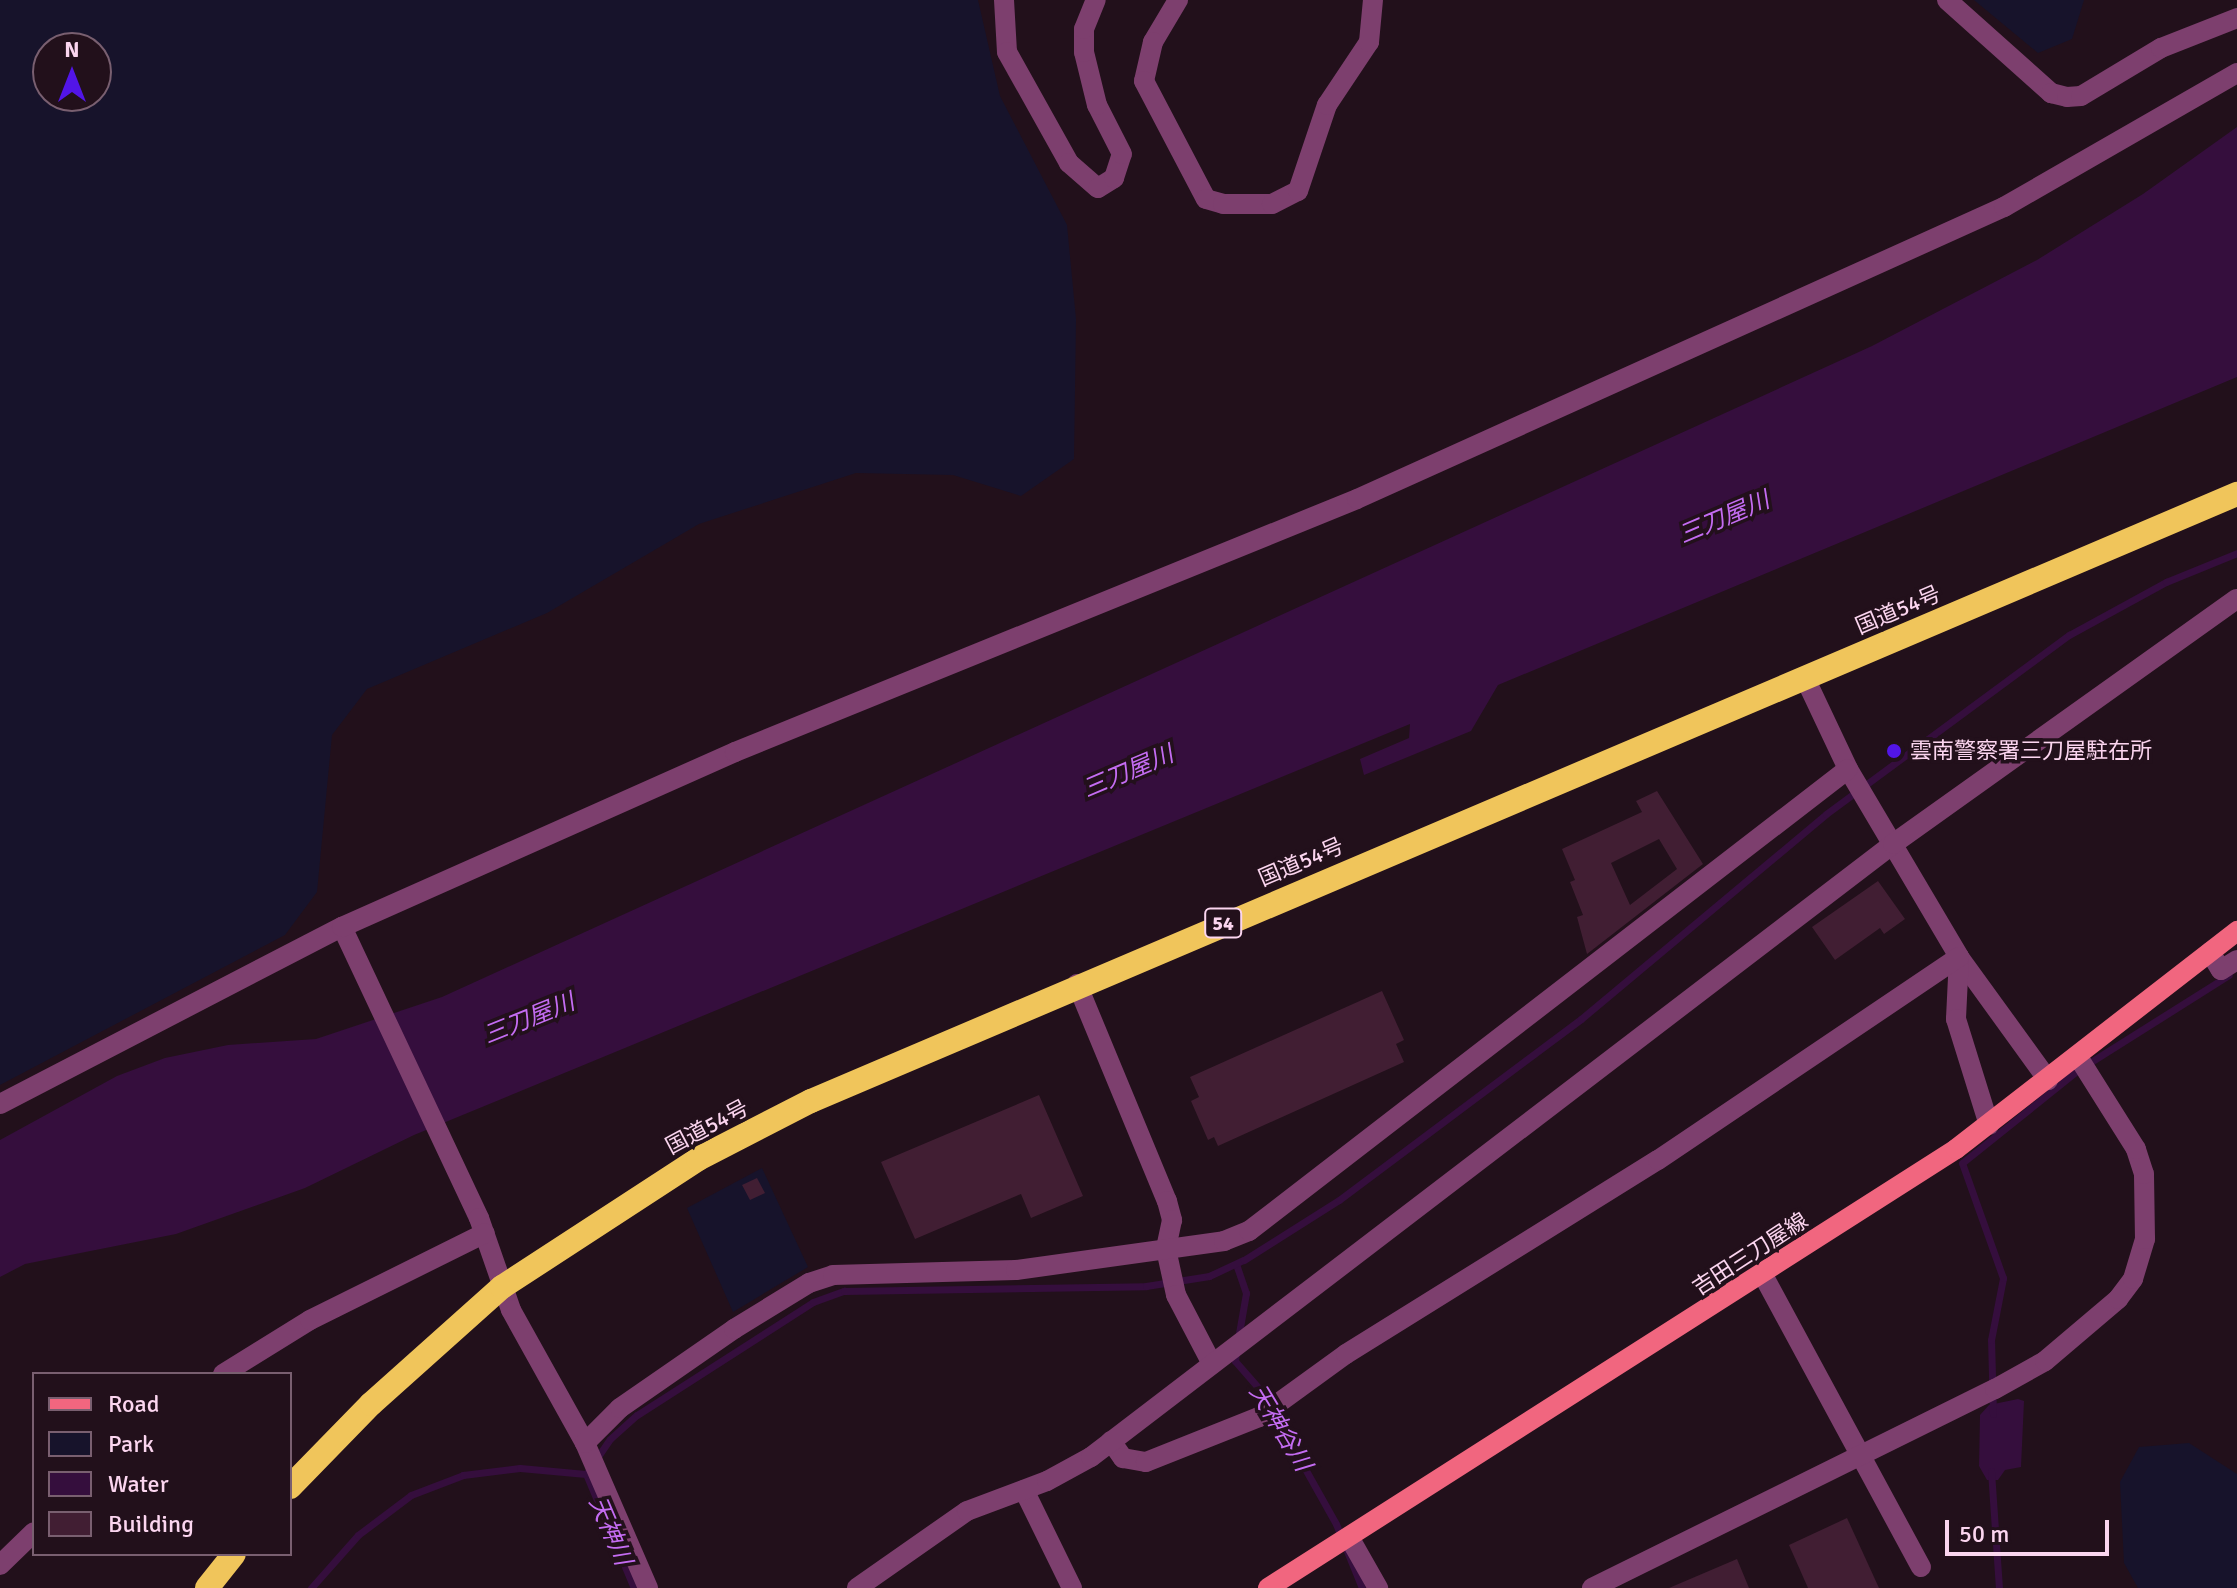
<!DOCTYPE html>
<html>
<head>
<meta charset="utf-8">
<style>
  body { margin:0 }
  #map { position:relative; width:2237px; height:1588px; overflow:hidden; background:#22101b; font-family:Signika,"Noto Sans JP",sans-serif }
  div>[style] { position:absolute }
  [style*='--x'] { left:calc(var(--x)*1px); top:calc(var(--y)*1px); width:calc(var(--w)*1px); rotate:calc(var(--a)*1deg) }
  .green>* { inset:0; background:#17132b }
  .water>* { inset:0; background:#350e3d }
  .stream>* { height:7px; margin:-3.5px; padding:0 3.5px; transform-origin:3.5px; border-radius:3.5px; background:#350e3d }
  .building>* { inset:0; background:#411e33 }
  .minor>* { height:20px; margin:-10px; padding:0 10px; transform-origin:10px; border-radius:10px; background:#7d3f6e }
  .major>* { height:20px; margin:-10px; padding:0 10px; transform-origin:10px; border-radius:10px; background:#f1667f }
  .highway>* { height:24px; margin:-12px; padding:0 12px; transform-origin:12px; border-radius:12px; background:#f0c55b }
  .dots>* { width:22px; height:22px; translate:-50% -50%; box-sizing:border-box; border:4px solid #22101b; border-radius:50% }
  span { translate:-50% -50%; white-space:nowrap; text-align:center; line-height:1.15; -webkit-text-stroke:7px #22101b; paint-order:stroke }
  .shield-label span { padding:2px 6px; background:#22101b; border:2px solid; border-radius:6px; -webkit-text-stroke-width:0 }
  .shield-label { font-size:20px; color:#fbd5ef; font-weight:700 }
  .street-label { font-size:22px; color:#fbd5ef }
  .poi-label { font-size:22px; color:#fbd5ef }
  .left { translate:0 -50%; text-align:left }
  .water-label { font-size:24px; color:#c46cf2; font-style:italic }
  .legend { position:absolute; left:32px; top:1372px; width:260px; height:184px; box-sizing:border-box; background:#22101b; border:2px solid #795f70; margin:0; padding:10px 14px; list-style:none; font-size:24px; color:#fbd5ef }
  .legend li { display:flex; align-items:center; gap:16px; height:40px }
  .legend b { width:40px; border:2px solid #795f70 }
  .north { position:absolute; left:32px; top:32px; width:80px; height:80px; box-sizing:border-box; background:#22101b; border:2px solid #795f70; border-radius:50%; rotate:0deg; font-size:22px; font-weight:700; line-height:32px; text-align:center; color:#fbd5ef }
  .north::after { content:''; display:block; margin:auto; width:28px; height:36px; background:#5215e7; clip-path:polygon(50% 0,100% 100%,50% 72%,0 100%) }
  .scale { position:absolute; left:1945px; top:1520px; width:164px; height:36px; box-sizing:border-box; border:4px solid #fbd5ef; border-top:0; padding-left:10px; font-size:24px; line-height:28px; white-space:nowrap; color:#fbd5ef; -webkit-text-stroke:6px #22101b; paint-order:stroke }
</style>
</head>
<body>
<div id="map">
  <div class="green">
    <i style="clip-path:polygon(evenodd,0 0,978px 0,1000px 96px,1067px 225px,1076px 319px,1074px 459px,1021px 496px,953px 475px,856px 473px,699px 524px,547px 613px,367px 689px,332px 735px,317px 892px,285px 935px,0 1085px,0 0,96px 48px,96px 96px,48px 96px,48px 48px,96px 48px)"></i>
    <i style="clip-path:polygon(1974px 0,2084px 0,2072px 39px,2038px 53px)"></i>
    <i style="clip-path:polygon(762px 1168px,808px 1267px,733px 1312px,687px 1208px)"></i>
    <i style="clip-path:polygon(2189px 1443px,2237px 1474px,2237px 1588px,2138px 1588px,2124px 1563px,2120px 1482px,2139px 1447px)"></i>
  </div>
  <div class="water">
    <i style="clip-path:polygon(2237px 127px,2237px 377px,1498px 685px,1471px 731px,1364px 775px,1360px 759px,1409px 738px,1410px 724px,414px 1135px,305px 1188px,176px 1234px,25px 1264px,0 1277px,0 1140px,117px 1076px,165px 1058px,228px 1045px,316px 1039px,442px 997px,1872px 346px,2037px 260px,2143px 194px)"></i>
    <i style="clip-path:polygon(2018px 1399px,2024px 1401px,2021px 1467px,2005px 1470px,1998px 1480px,1987px 1480px,1979px 1466px,1980px 1415px,1989px 1405px)"></i>
  </div>
  <div class="stream">
    <i style="--x:1236;--y:1264;--w:31;--a:71"></i>
    <i style="--x:1246;--y:1293;--w:47;--a:99.9"></i>
    <i style="--x:1236;--y:1352;--w:9;--a:96"></i>
    <i style="--x:1235;--y:1361;--w:41;--a:48.9"></i>
    <i style="--x:1262;--y:1392;--w:151;--a:60.7"></i>
    <i style="--x:1336;--y:1524;--w:69;--a:67.9"></i>
    <i style="--x:1993;--y:1414;--w:74;--a:-91.5"></i>
    <i style="--x:1991;--y:1340;--w:63;--a:-79"></i>
    <i style="--x:2003;--y:1278;--w:122;--a:-109.6"></i>
    <i style="--x:1962;--y:1163;--w:149;--a:-38.7"></i>
    <i style="--x:2078;--y:1070;--w:178;--a:-32.2"></i>
    <i style="--x:1991;--y:1471;--w:117;--a:86.1"></i>
    <i style="--x:586;--y:1474;--w:42;--a:-55.6"></i>
    <i style="--x:610;--y:1439;--w:36;--a:-42"></i>
    <i style="--x:637;--y:1415;--w:209;--a:-32.7"></i>
    <i style="--x:813;--y:1302;--w:33;--a:-20"></i>
    <i style="--x:844;--y:1291;--w:302;--a:-0.9"></i>
    <i style="--x:1146;--y:1286;--w:64;--a:-9"></i>
    <i style="--x:1209;--y:1276;--w:38;--a:-25"></i>
    <i style="--x:1244;--y:1260;--w:112;--a:-32.3"></i>
    <i style="--x:1339;--y:1200;--w:302;--a:-36.8"></i>
    <i style="--x:1581;--y:1019;--w:319;--a:-39.9"></i>
    <i style="--x:1826;--y:814;--w:302;--a:-36.4"></i>
    <i style="--x:2069;--y:635;--w:111;--a:-28.7"></i>
    <i style="--x:2166;--y:582;--w:77;--a:-22.2"></i>
    <i style="--x:586;--y:1474;--w:124;--a:67.2"></i>
    <i style="--x:311;--y:1588;--w:71;--a:-48.4"></i>
    <i style="--x:358;--y:1535;--w:66;--a:-37"></i>
    <i style="--x:411;--y:1495;--w:56;--a:-21"></i>
    <i style="--x:463;--y:1475;--w:57;--a:-7"></i>
    <i style="--x:520;--y:1468;--w:66;--a:5.2"></i>
  </div>
  <div class="building">
    <i style="clip-path:polygon(evenodd,1657px 791px,1703px 864px,1587px 954px,1577px 917px,1583px 915px,1570px 882px,1575px 880px,1562px 849px,1642px 812px,1636px 801px,1657px 791px,1659px 839px,1677px 869px,1630px 905px,1611px 863px,1659px 839px)"></i>
    <i style="clip-path:polygon(1878px 881px,1905px 919px,1884px 934px,1880px 928px,1835px 960px,1812px 927px)"></i>
    <i style="clip-path:polygon(1382px 991px,1404px 1040px,1396px 1044px,1404px 1062px,1218px 1146px,1214px 1137px,1208px 1140px,1191px 1101px,1199px 1097px,1190px 1077px)"></i>
    <i style="clip-path:polygon(1039px 1095px,1083px 1196px,1031px 1218px,1021px 1194px,915px 1239px,881px 1162px)"></i>
    <i style="clip-path:polygon(757px 1178px,765px 1193px,750px 1200px,742px 1185px)"></i>
    <i style="clip-path:polygon(1847px 1518px,1879px 1588px,1808px 1588px,1789px 1545px)"></i>
    <i style="clip-path:polygon(1737px 1559px,1749px 1588px,1669px 1588px)"></i>
  </div>
  <div class="minor">
    <i style="--x:1004;--y:0;--w:52;--a:86.7"></i>
    <i style="--x:1007;--y:52;--w:127;--a:60.8"></i>
    <i style="--x:1069;--y:163;--w:38;--a:41"></i>
    <i style="--x:1098;--y:188;--w:19;--a:-32"></i>
    <i style="--x:1114;--y:178;--w:25;--a:-72"></i>
    <i style="--x:1122;--y:154;--w:55;--a:-117"></i>
    <i style="--x:1097;--y:105;--w:55;--a:-103.8"></i>
    <i style="--x:1084;--y:52;--w:23;--a:-90"></i>
    <i style="--x:1084;--y:29;--w:31;--a:-68"></i>
    <i style="--x:1178;--y:0;--w:49;--a:120.8"></i>
    <i style="--x:1153;--y:42;--w:40;--a:103"></i>
    <i style="--x:1144;--y:81;--w:133;--a:62.3"></i>
    <i style="--x:1206;--y:199;--w:18;--a:16"></i>
    <i style="--x:1223;--y:204;--w:49;--a:0"></i>
    <i style="--x:1272;--y:204;--w:29;--a:-27"></i>
    <i style="--x:1298;--y:191;--w:91;--a:-71.4"></i>
    <i style="--x:1327;--y:105;--w:76;--a:-56.3"></i>
    <i style="--x:1369;--y:42;--w:42;--a:-84.6"></i>
    <i style="--x:1947;--y:0;--w:140;--a:41.8"></i>
    <i style="--x:2051;--y:93;--w:16;--a:14"></i>
    <i style="--x:2067;--y:97;--w:14;--a:-4"></i>
    <i style="--x:2081;--y:96;--w:93;--a:-31"></i>
    <i style="--x:2161;--y:48;--w:82;--a:-21.5"></i>
    <i style="--x:1805;--y:678;--w:101;--a:64.7"></i>
    <i style="--x:1848;--y:769;--w:218;--a:59.4"></i>
    <i style="--x:1959;--y:957;--w:152;--a:54.1"></i>
    <i style="--x:342;--y:927;--w:322;--a:64.8"></i>
    <i style="--x:479;--y:1218;--w:97;--a:70.8"></i>
    <i style="--x:511;--y:1310;--w:152;--a:60.9"></i>
    <i style="--x:585;--y:1443;--w:158;--a:66.5"></i>
    <i style="--x:2210;--y:952;--w:21;--a:59"></i>
    <i style="--x:2221;--y:970;--w:19;--a:-32"></i>
    <i style="--x:1959;--y:957;--w:62;--a:92.8"></i>
    <i style="--x:1956;--y:1019;--w:111;--a:72.7"></i>
    <i style="--x:1077;--y:984;--w:235;--a:67.5"></i>
    <i style="--x:1167;--y:1201;--w:20;--a:75"></i>
    <i style="--x:1172;--y:1220;--w:30;--a:102"></i>
    <i style="--x:1166;--y:1249;--w:47;--a:77.7"></i>
    <i style="--x:1176;--y:1295;--w:78;--a:62.4"></i>
    <i style="--x:0;--y:1104;--w:385;--a:-27.4"></i>
    <i style="--x:342;--y:927;--w:430;--a:-24"></i>
    <i style="--x:735;--y:752;--w:671;--a:-22.13"></i>
    <i style="--x:1357;--y:499;--w:710;--a:-24.29"></i>
    <i style="--x:2004;--y:207;--w:269;--a:-29.9"></i>
    <i style="--x:1763;--y:1275;--w:332;--a:61.6"></i>
    <i style="--x:223;--y:1374;--w:102;--a:-31.8"></i>
    <i style="--x:310;--y:1320;--w:195;--a:-26.4"></i>
    <i style="--x:1111;--y:1441;--w:21;--a:55"></i>
    <i style="--x:1123;--y:1458;--w:23;--a:10"></i>
    <i style="--x:1146;--y:1462;--w:122;--a:-21.7"></i>
    <i style="--x:1259;--y:1417;--w:107;--a:-35.9"></i>
    <i style="--x:1346;--y:1354;--w:367;--a:-31.9"></i>
    <i style="--x:1658;--y:1160;--w:363;--a:-34"></i>
    <i style="--x:585;--y:1443;--w:49;--a:-45"></i>
    <i style="--x:620;--y:1408;--w:139;--a:-34.7"></i>
    <i style="--x:734;--y:1329;--w:88;--a:-31.5"></i>
    <i style="--x:809;--y:1283;--w:25;--a:-18"></i>
    <i style="--x:833;--y:1275;--w:183;--a:-1.6"></i>
    <i style="--x:1016;--y:1270;--w:210;--a:-7.9"></i>
    <i style="--x:1224;--y:1241;--w:27;--a:-22"></i>
    <i style="--x:1249;--y:1231;--w:756;--a:-37.64"></i>
    <i style="--x:1024;--y:1490;--w:109;--a:63.9"></i>
    <i style="--x:1349;--y:1537;--w:59;--a:60.4"></i>
    <i style="--x:0;--y:1565;--w:47;--a:-44.1"></i>
    <i style="--x:857;--y:1588;--w:134;--a:-35"></i>
    <i style="--x:967;--y:1511;--w:85;--a:-20.6"></i>
    <i style="--x:1047;--y:1481;--w:50;--a:-28.6"></i>
    <i style="--x:1091;--y:1457;--w:1009;--a:-37.39"></i>
    <i style="--x:1893;--y:844;--w:422;--a:-35.5"></i>
    <i style="--x:1592;--y:1588;--w:449;--a:-26.3"></i>
    <i style="--x:1995;--y:1389;--w:57;--a:-29.2"></i>
    <i style="--x:2045;--y:1361;--w:96;--a:-40.3"></i>
    <i style="--x:2118;--y:1299;--w:25;--a:-53"></i>
    <i style="--x:2133;--y:1279;--w:42;--a:-73.3"></i>
    <i style="--x:2145;--y:1239;--w:65;--a:-90.9"></i>
    <i style="--x:2144;--y:1174;--w:26;--a:-108"></i>
    <i style="--x:2136;--y:1149;--w:109;--a:-122.2"></i>
  </div>
  <div class="major">
    <i style="--x:1268;--y:1588;--w:816;--a:-32.54"></i>
    <i style="--x:1956;--y:1149;--w:356;--a:-37.8"></i>
  </div>
  <div class="highway">
    <i style="--x:290;--y:1487;--w:116;--a:-45.7"></i>
    <i style="--x:371;--y:1404;--w:176;--a:-41.8"></i>
    <i style="--x:502;--y:1287;--w:234;--a:-33.1"></i>
    <i style="--x:698;--y:1159;--w:127;--a:-27.2"></i>
    <i style="--x:811;--y:1101;--w:1550;--a:-23.06"></i>
    <i style="--x:207;--y:1588;--w:43;--a:-51.5"></i>
  </div>
  <div class="dots">
    <i style="left:1894px;top:751px;background:#5215e7"></i>
  </div>
  <div class="shield-label">
    <span style="left:1223px;top:923px">54</span>
  </div>
  <div class="street-label">
    <span style="left:1898px;top:610px;rotate:-23deg">国道54号</span>
    <span style="left:1301px;top:862px;rotate:-23deg">国道54号</span>
    <span style="left:707px;top:1127px;rotate:-28deg">国道54号</span>
    <span style="left:1750px;top:1254px;rotate:-33deg">吉田三刀屋線</span>
  </div>
  <div class="poi-label">
    <span class="left" style="left:1910px;top:751px">雲南警察署三刀屋駐在所</span>
  </div>
  <div class="water-label">
    <span style="left:1724px;top:518px;rotate:-23deg">三刀屋川</span>
    <span style="left:1128px;top:772px;rotate:-23deg">三刀屋川</span>
    <span style="left:529px;top:1019px;rotate:-22deg">三刀屋川</span>
    <span style="left:1280px;top:1428px;rotate:59deg">天神谷川</span>
    <span style="left:610px;top:1531px;rotate:67deg">天神川</span>
  </div>
  <ul class="legend">
  <li><b style="height:10px;background:#f1667f"></b>Road</li>
  <li><b style="height:22px;background:#17132b"></b>Park</li>
  <li><b style="height:22px;background:#350e3d"></b>Water</li>
  <li><b style="height:22px;background:#411e33"></b>Building</li>
  </ul>
  <div class="north">N</div>
  <div class="scale">50 m</div>
</div>
</body>
</html>
